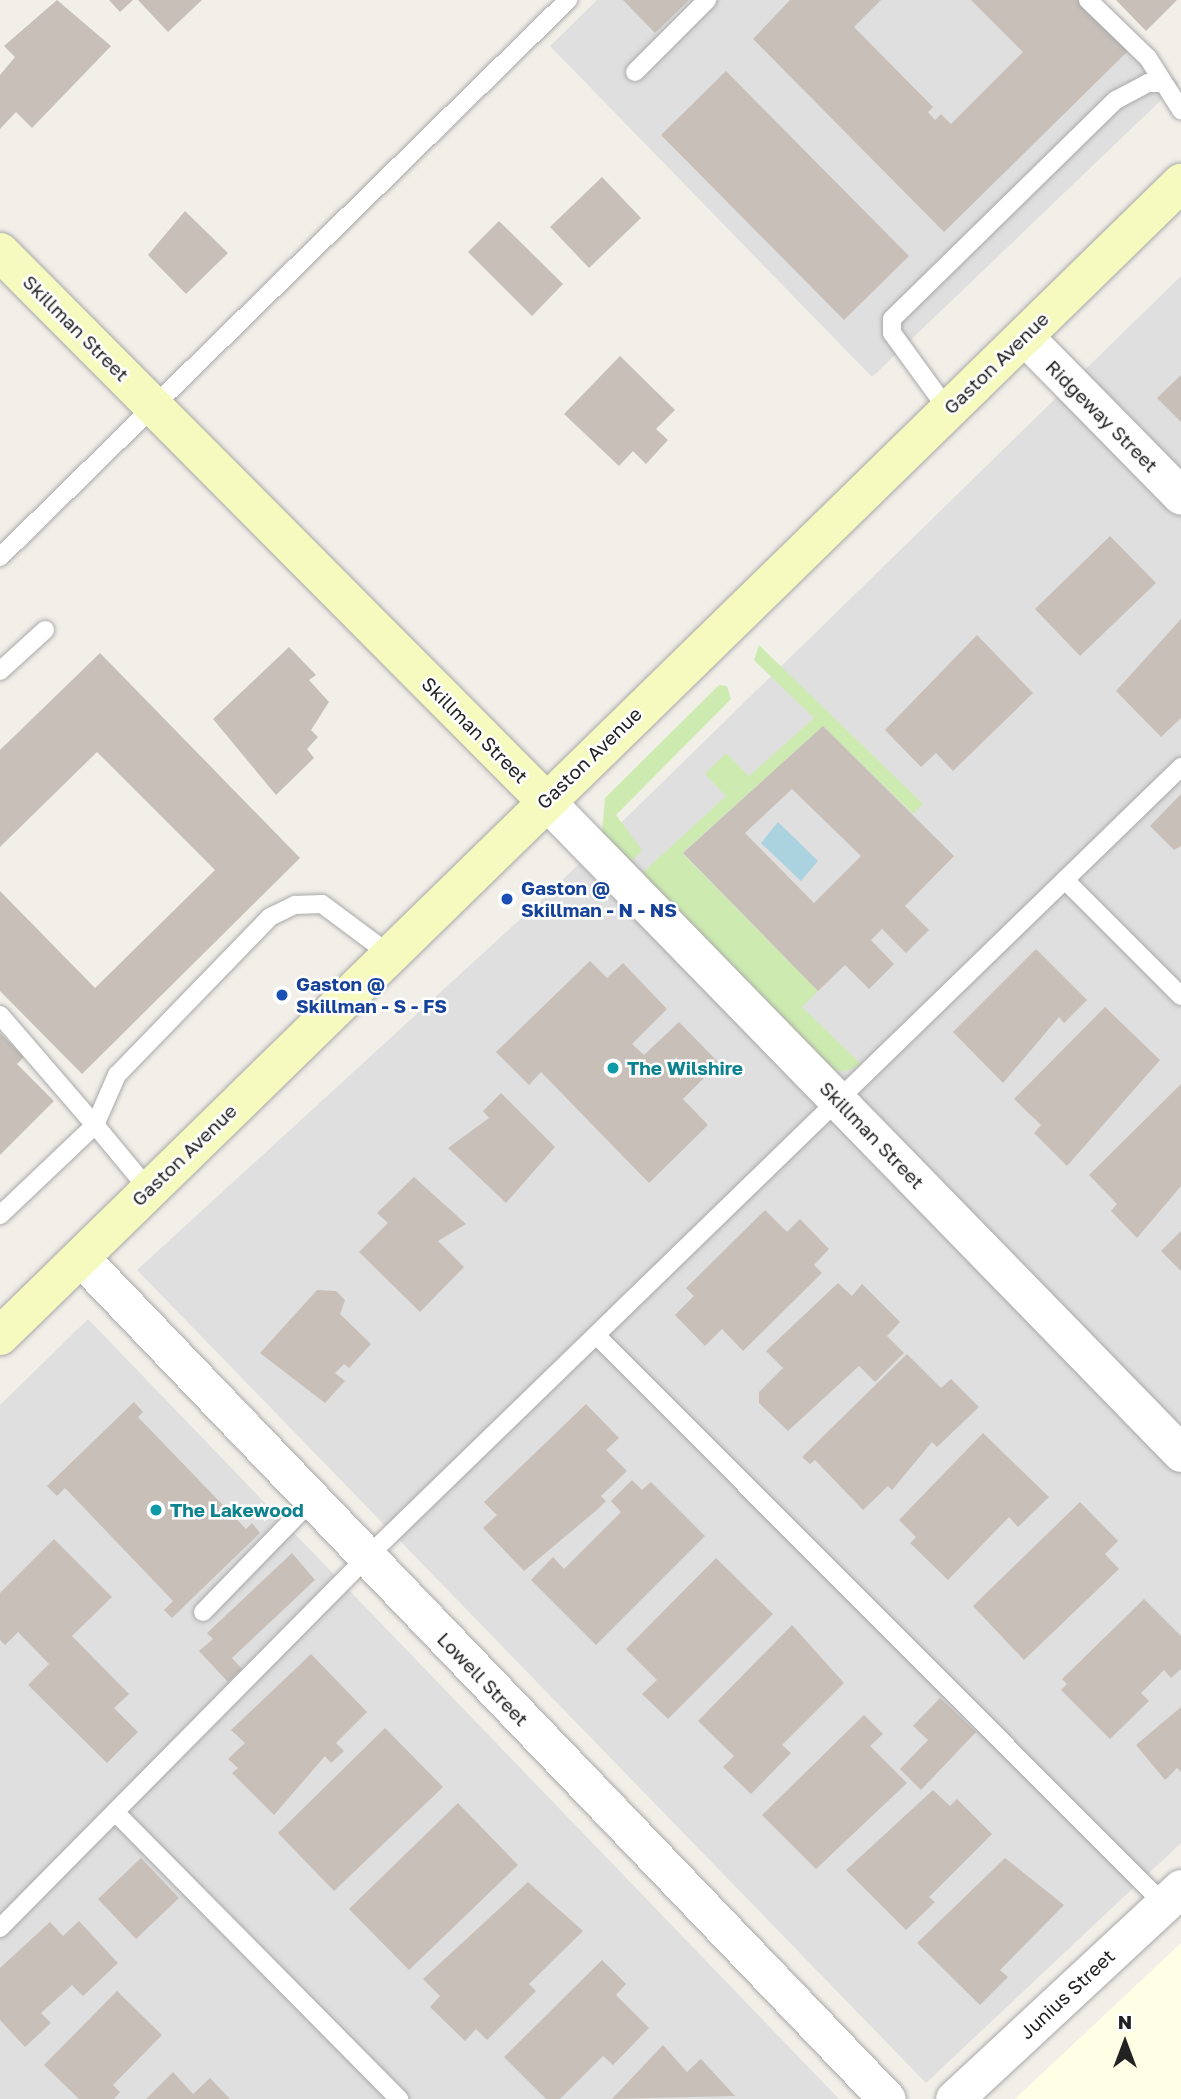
<!DOCTYPE html>
<html>
<head>
<meta charset="utf-8">
<style>
  body { margin:0 }
  #map { position:relative; width:1181px; height:2099px; overflow:hidden; background:#f2efe9; font-family:"Golos Text",sans-serif }
  div>[style] { position:absolute }
  [style*='--x'] { left:calc(var(--x)*1px); top:calc(var(--y)*1px); width:calc(var(--w)*1px); rotate:calc(var(--a)*1deg) }
  .residential>* { inset:0; background:#e0dfdf }
  .education>* { inset:0; background:#ffffe5 }
  .grass>* { inset:0; background:#cdebb0 }
  .water>* { inset:0; background:#aad3df }
  .building>* { inset:0; background:#c7bfb8 }
  .roads { filter:drop-shadow(0 0 2px #a9a9a9) drop-shadow(0 0 2px #a9a9a9) }
  .lane>* { height:18px; margin:-9px; padding:0 9px; transform-origin:9px; border-radius:9px; background:#fff }
  .street>* { height:37px; margin:-18.5px; padding:0 18.5px; transform-origin:18.5px; border-radius:18.5px; background:#fff }
  .secondary>* { height:38px; margin:-19px; padding:0 19px; transform-origin:19px; border-radius:19px; background:#f7fabf }
  .dots>* { width:19px; height:19px; translate:-50% -50%; box-sizing:border-box; border:4px solid #fff; border-radius:50% }
  span { translate:-50% -50%; white-space:nowrap; text-align:center; line-height:1.15; -webkit-text-stroke:5px #fff; paint-order:stroke }
  .street-label { font-size:19px; color:#222 }
  .transit-label { font-size:19px; color:#164399; font-weight:700 }
  .left { translate:0 -50%; text-align:left }
  .culture-label { font-size:19px; color:#0d838f; font-weight:700 }
  .north { position:absolute; left:1090px; top:2008px; width:70px; height:70px; -webkit-text-stroke:5px #fff; paint-order:stroke; rotate:0deg; font-size:19px; font-weight:700; line-height:28px; text-align:center; color:#222 }
  .north::after { content:''; display:block; margin:auto; width:24px; height:32px; background:#222; clip-path:polygon(50% 0,100% 100%,50% 72%,0 100%) }
</style>
</head>
<body>
<div id="map">
  <div class="residential">
    <i style="clip-path:polygon(597px 0,1095px 0,1179px 83px,872px 377px,550px 46px)"></i>
    <i style="clip-path:polygon(1181px 276px,1181px 1843px,926px 2083px,137px 1270px,551px 891px)"></i>
    <i style="clip-path:polygon(88px 1319px,839px 2099px,0 2099px,0 1405px)"></i>
  </div>
  <div class="education">
    <i style="clip-path:polygon(1181px 1943px,1181px 2099px,1015px 2099px)"></i>
  </div>
  <div class="grass">
    <i style="clip-path:polygon(759px 645px,923px 804px,913px 814px,823px 726px,682px 853px,818px 991px,802px 1007px,861px 1064px,847px 1071px,833px 1070px,640px 875px,726px 796px,705px 774px,726px 753px,749px 776px,814px 718px,754px 660px)"></i>
    <i style="clip-path:polygon(719px 685px,727px 686px,731px 699px,616px 815px,642px 850px,630px 863px,602px 832px,605px 798px)"></i>
  </div>
  <div class="water">
    <i style="clip-path:polygon(778px 822px,818px 861px,801px 881px,761px 843px)"></i>
  </div>
  <div class="building">
    <i style="clip-path:polygon(57px 0,111px 46px,32px 128px,16px 112px,0 129px,0 75px,15px 57px,4px 46px)"></i>
    <i style="clip-path:polygon(109px 0,133px 0,120px 12px)"></i>
    <i style="clip-path:polygon(138px 0,202px 0,168px 32px)"></i>
    <i style="clip-path:polygon(623px 0,689px 0,655px 33px)"></i>
    <i style="clip-path:polygon(790px 0,881px 0,854px 27px,933px 107px,928px 112px,935px 120px,941px 114px,951px 124px,1023px 52px,971px 0,1080px 0,1130px 49px,944px 232px,753px 39px)"></i>
    <i style="clip-path:polygon(1116px 0,1177px 0,1146px 31px)"></i>
    <i style="clip-path:polygon(726px 71px,909px 256px,844px 320px,661px 135px)"></i>
    <i style="clip-path:polygon(602px 177px,641px 218px,589px 268px,550px 227px)"></i>
    <i style="clip-path:polygon(185px 211px,228px 253px,186px 294px,148px 255px)"></i>
    <i style="clip-path:polygon(499px 221px,563px 284px,532px 316px,468px 252px)"></i>
    <i style="clip-path:polygon(620px 356px,675px 410px,656px 429px,668px 440px,646px 464px,633px 451px,619px 466px,564px 414px)"></i>
    <i style="clip-path:polygon(1181px 375px,1181px 422px,1157px 398px)"></i>
    <i style="clip-path:polygon(1110px 536px,1156px 583px,1080px 656px,1035px 609px)"></i>
    <i style="clip-path:polygon(1181px 619px,1181px 718px,1161px 737px,1116px 691px)"></i>
    <i style="clip-path:polygon(977px 635px,1033px 693px,953px 771px,936px 753px,921px 767px,885px 730px)"></i>
    <i style="clip-path:polygon(289px 647px,316px 675px,309px 680px,329px 702px,311px 730px,318px 737px,307px 749px,314px 758px,276px 795px,213px 719px)"></i>
    <i style="clip-path:polygon(100px 653px,300px 858px,82px 1074px,0 991px,0 891px,95px 988px,215px 870px,97px 752px,0 847px,0 750px)"></i>
    <i style="clip-path:polygon(evenodd,823px 726px,954px 856px,905px 906px,929px 930px,906px 953px,882px 929px,871px 940px,894px 964px,869px 989px,845px 965px,818px 991px,683px 853px,823px 726px,792px 789px,861px 856px,814px 903px,745px 833px,792px 789px)"></i>
    <i style="clip-path:polygon(1181px 794px,1181px 846px,1174px 850px,1150px 826px)"></i>
    <i style="clip-path:polygon(1036px 949px,1087px 1000px,1064px 1023px,1059px 1017px,1003px 1083px,953px 1032px)"></i>
    <i style="clip-path:polygon(590px 961px,607px 978px,623px 963px,667px 1009px,632px 1044px,644px 1055px,679px 1022px,719px 1063px,683px 1099px,708px 1125px,649px 1183px,541px 1072px,529px 1085px,496px 1052px)"></i>
    <i style="clip-path:polygon(1105px 1007px,1160px 1060px,1067px 1166px,1034px 1133px,1041px 1125px,1014px 1099px)"></i>
    <i style="clip-path:polygon(0 1033px,24px 1057px,17px 1064px,54px 1101px,0 1155px)"></i>
    <i style="clip-path:polygon(1181px 1084px,1181px 1186px,1137px 1238px,1111px 1211px,1117px 1204px,1089px 1175px)"></i>
    <i style="clip-path:polygon(501px 1093px,555px 1147px,506px 1203px,448px 1148px,489px 1118px,483px 1111px)"></i>
    <i style="clip-path:polygon(414px 1177px,466px 1224px,438px 1241px,464px 1267px,420px 1312px,359px 1252px,388px 1223px,377px 1213px)"></i>
    <i style="clip-path:polygon(765px 1210px,787px 1232px,800px 1219px,829px 1249px,814px 1265px,822px 1273px,743px 1351px,722px 1329px,705px 1346px,675px 1315px,694px 1296px,686px 1288px)"></i>
    <i style="clip-path:polygon(1181px 1231px,1181px 1271px,1161px 1251px)"></i>
    <i style="clip-path:polygon(838px 1283px,852px 1296px,862px 1284px,900px 1322px,887px 1336px,904px 1353px,875px 1382px,859px 1366px,788px 1431px,759px 1403px,759px 1392px,783px 1368px,766px 1351px)"></i>
    <i style="clip-path:polygon(317px 1290px,336px 1291px,345px 1300px,340px 1314px,371px 1344px,349px 1368px,344px 1364px,335px 1373px,345px 1381px,325px 1403px,260px 1353px)"></i>
    <i style="clip-path:polygon(907px 1354px,941px 1388px,951px 1379px,979px 1407px,937px 1447px,932px 1442px,892px 1490px,888px 1486px,863px 1510px,815px 1460px,810px 1464px,802px 1457px)"></i>
    <i style="clip-path:polygon(134px 1402px,143px 1412px,138px 1417px,246px 1529px,252px 1523px,260px 1533px,172px 1618px,164px 1610px,173px 1601px,65px 1488px,57px 1496px,47px 1486px)"></i>
    <i style="clip-path:polygon(586px 1404px,619px 1438px,606px 1450px,627px 1471px,601px 1496px,606px 1501px,598px 1509px,524px 1571px,483px 1528px,497px 1515px,484px 1502px)"></i>
    <i style="clip-path:polygon(983px 1433px,1049px 1497px,1018px 1527px,1009px 1517px,948px 1580px,910px 1543px,916px 1537px,899px 1520px)"></i>
    <i style="clip-path:polygon(632px 1480px,642px 1490px,651px 1482px,705px 1536px,596px 1645px,531px 1580px,553px 1557px,564px 1569px,621px 1512px,611px 1501px)"></i>
    <i style="clip-path:polygon(1080px 1502px,1118px 1541px,1105px 1554px,1119px 1569px,1024px 1660px,973px 1606px)"></i>
    <i style="clip-path:polygon(54px 1539px,112px 1597px,72px 1636px,129px 1694px,114px 1708px,138px 1732px,107px 1763px,28px 1685px,49px 1664px,18px 1632px,5px 1645px,0 1640px,0 1593px)"></i>
    <i style="clip-path:polygon(292px 1553px,315px 1580px,232px 1658px,242px 1669px,228px 1682px,199px 1651px,213px 1639px,207px 1633px)"></i>
    <i style="clip-path:polygon(716px 1558px,773px 1614px,668px 1719px,642px 1694px,657px 1680px,626px 1649px)"></i>
    <i style="clip-path:polygon(1144px 1599px,1181px 1636px,1181px 1669px,1171px 1678px,1164px 1670px,1141px 1693px,1149px 1701px,1110px 1739px,1061px 1690px,1067px 1684px,1062px 1679px)"></i>
    <i style="clip-path:polygon(792px 1625px,844px 1683px,782px 1745px,791px 1753px,751px 1794px,723px 1767px,734px 1756px,698px 1721px)"></i>
    <i style="clip-path:polygon(311px 1654px,367px 1712px,336px 1743px,344px 1751px,331px 1763px,325px 1756px,274px 1815px,232px 1773px,238px 1768px,228px 1759px,245px 1743px,231px 1730px)"></i>
    <i style="clip-path:polygon(940px 1698px,976px 1732px,921px 1790px,900px 1769px,928px 1740px,913px 1726px)"></i>
    <i style="clip-path:polygon(1181px 1707px,1181px 1772px,1177px 1768px,1165px 1780px,1136px 1745px)"></i>
    <i style="clip-path:polygon(864px 1715px,883px 1734px,870px 1746px,907px 1783px,816px 1869px,762px 1815px)"></i>
    <i style="clip-path:polygon(385px 1728px,443px 1787px,334px 1891px,278px 1833px)"></i>
    <i style="clip-path:polygon(933px 1790px,950px 1806px,957px 1799px,992px 1834px,929px 1897px,935px 1902px,906px 1930px,846px 1870px)"></i>
    <i style="clip-path:polygon(458px 1803px,518px 1865px,409px 1970px,349px 1909px)"></i>
    <i style="clip-path:polygon(141px 1858px,179px 1898px,136px 1939px,98px 1899px)"></i>
    <i style="clip-path:polygon(1005px 1858px,1064px 1905px,1000px 1970px,1008px 1977px,980px 2005px,917px 1943px)"></i>
    <i style="clip-path:polygon(528px 1882px,583px 1931px,529px 1984px,536px 1991px,487px 2040px,476px 2029px,465px 2041px,430px 2007px,440px 1996px,423px 1979px)"></i>
    <i style="clip-path:polygon(79px 1921px,118px 1963px,83px 1996px,72px 1985px,41px 2013px,51px 2023px,25px 2047px,0 2020px,0 1968px,50px 1922px,63px 1936px)"></i>
    <i style="clip-path:polygon(602px 1960px,626px 1984px,616px 1995px,649px 2028px,613px 2065px,603px 2056px,560px 2099px,546px 2099px,504px 2057px)"></i>
    <i style="clip-path:polygon(117px 1991px,162px 2035px,113px 2085px,120px 2092px,114px 2099px,79px 2099px,44px 2065px)"></i>
    <i style="clip-path:polygon(663px 2045px,687px 2072px,701px 2059px,735px 2096px,612px 2099px)"></i>
    <i style="clip-path:polygon(173px 2072px,193px 2094px,210px 2078px,230px 2099px,146px 2099px)"></i>
  </div>
  <div class="roads">
    <div class="lane">
      <i style="--x:1088;--y:0;--w:83;--a:44"></i>
      <i style="--x:1148;--y:58;--w:62;--a:57.6"></i>
      <i style="--x:635;--y:72;--w:102;--a:-45"></i>
      <i style="--x:948;--y:410;--w:95;--a:-126"></i>
      <i style="--x:892;--y:333;--w:14;--a:-90"></i>
      <i style="--x:892;--y:319;--w:313;--a:-44.4"></i>
      <i style="--x:1116;--y:100;--w:36;--a:-28"></i>
      <i style="--x:1148;--y:83;--w:15;--a:0"></i>
      <i style="--x:0;--y:557;--w:796;--a:-44.44"></i>
      <i style="--x:0;--y:671;--w:61;--a:-42.3"></i>
      <i style="--x:1065;--y:880;--w:164;--a:45"></i>
      <i style="--x:0;--y:1015;--w:145;--a:49.2"></i>
      <i style="--x:95;--y:1125;--w:131;--a:136.5"></i>
      <i style="--x:149;--y:1190;--w:85;--a:-129.7"></i>
      <i style="--x:95;--y:1125;--w:55;--a:-66.3"></i>
      <i style="--x:117;--y:1075;--w:220;--a:-45.9"></i>
      <i style="--x:270;--y:917;--w:28;--a:-26"></i>
      <i style="--x:295;--y:905;--w:27;--a:-2"></i>
      <i style="--x:322;--y:904;--w:84;--a:36.7"></i>
      <i style="--x:598;--y:1337;--w:801;--a:45.05"></i>
      <i style="--x:203;--y:1612;--w:156;--a:-45.8"></i>
      <i style="--x:118;--y:1815;--w:400;--a:45.3"></i>
      <i style="--x:0;--y:1928;--w:520;--a:-45.31"></i>
      <i style="--x:366;--y:1558;--w:1136;--a:-44.14"></i>
    </div>
    <div class="street">
      <i style="--x:1024;--y:336;--w:224;--a:45.5"></i>
      <i style="--x:546;--y:801;--w:910;--a:45.76"></i>
      <i style="--x:80;--y:1257;--w:1166;--a:46.22"></i>
      <i style="--x:954;--y:2099;--w:310;--a:-42.9"></i>
    </div>
    <div class="secondary">
      <i style="--x:0;--y:252;--w:774;--a:45.16"></i>
      <i style="--x:0;--y:1336;--w:1651;--a:-44.31"></i>
    </div>
  </div>
  <div class="dots">
    <i style="left:507px;top:899px;background:#1a4fb4"></i>
    <i style="left:282px;top:995px;background:#1a4fb4"></i>
    <i style="left:613px;top:1068px;background:#0f9aa8"></i>
    <i style="left:156px;top:1510px;background:#0f9aa8"></i>
  </div>
  <div class="street-label">
    <span style="left:76px;top:328px;rotate:45deg">Skillman Street</span>
    <span style="left:996px;top:363px;rotate:-44deg">Gaston Avenue</span>
    <span style="left:1102px;top:416px;rotate:45deg">Ridgeway Street</span>
    <span style="left:475px;top:730px;rotate:45deg">Skillman Street</span>
    <span style="left:589px;top:758px;rotate:-44deg">Gaston Avenue</span>
    <span style="left:872px;top:1135px;rotate:46deg">Skillman Street</span>
    <span style="left:184px;top:1155px;rotate:-44deg">Gaston Avenue</span>
    <span style="left:483px;top:1679px;rotate:46deg">Lowell Street</span>
    <span style="left:1067px;top:1994px;rotate:-43deg">Junius Street</span>
  </div>
  <div class="transit-label">
    <span class="left" style="left:521px;top:899px">Gaston @<br>Skillman - N - NS</span>
    <span class="left" style="left:296px;top:995px">Gaston @<br>Skillman - S - FS</span>
  </div>
  <div class="culture-label">
    <span class="left" style="left:627px;top:1068px">The Wilshire</span>
    <span class="left" style="left:170px;top:1510px">The Lakewood</span>
  </div>
  <div class="north">N</div>
</div>
</body>
</html>
